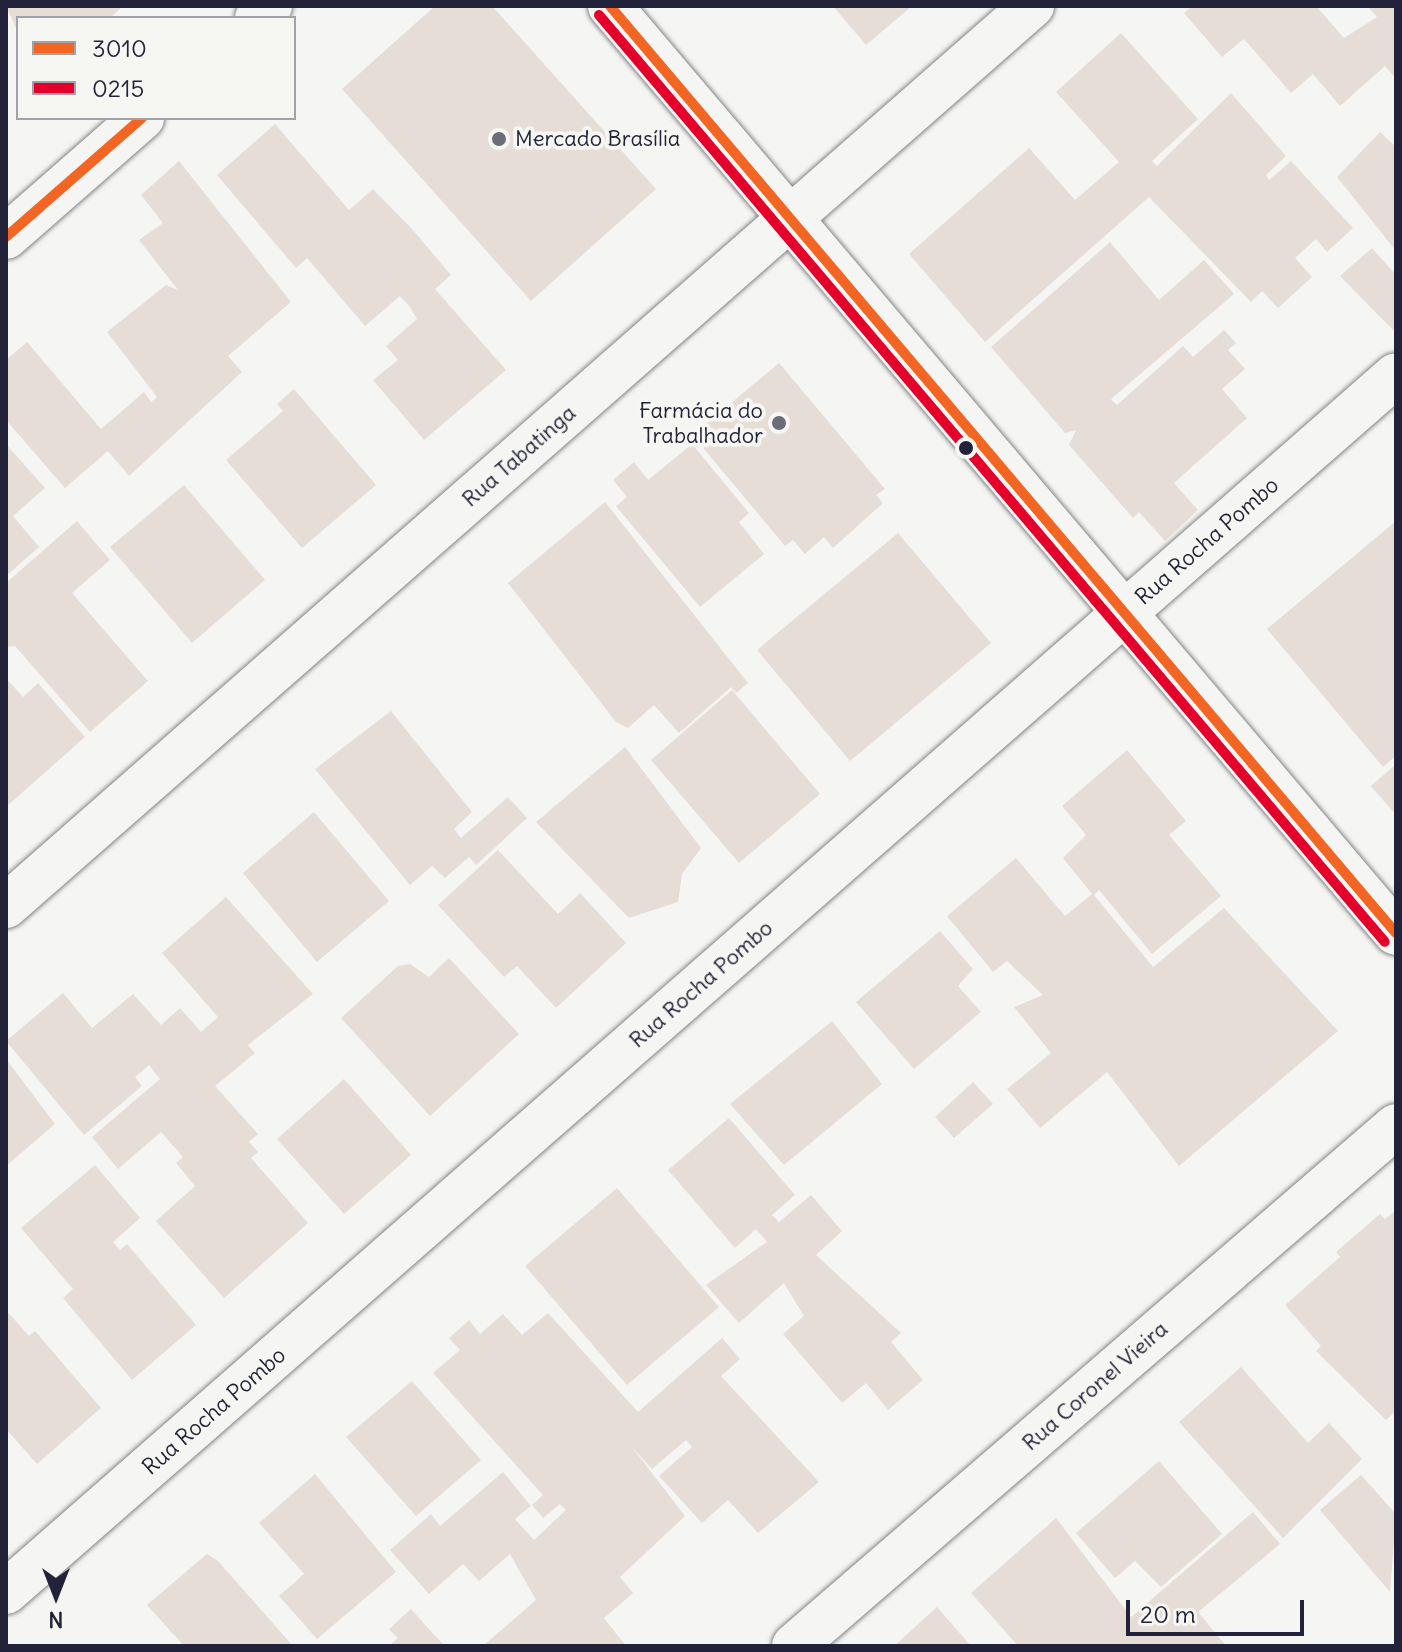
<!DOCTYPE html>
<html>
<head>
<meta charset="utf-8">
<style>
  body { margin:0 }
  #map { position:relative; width:1402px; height:1652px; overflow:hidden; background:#f5f5f3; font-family:Delius,sans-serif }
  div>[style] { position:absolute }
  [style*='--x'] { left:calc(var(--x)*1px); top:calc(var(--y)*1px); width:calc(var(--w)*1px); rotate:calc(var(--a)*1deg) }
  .building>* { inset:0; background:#e7ddd7 }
  .roads { filter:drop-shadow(0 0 2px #858589) drop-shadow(0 0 2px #858589) }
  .minor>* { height:44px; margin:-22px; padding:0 22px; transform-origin:22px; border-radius:22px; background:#f5f5f3 }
  .major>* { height:44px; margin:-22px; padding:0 22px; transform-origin:22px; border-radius:22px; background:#f5f5f3 }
  .bus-1>* { height:10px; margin:-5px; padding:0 5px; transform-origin:5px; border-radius:5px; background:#f26522 }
  .bus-2>* { height:10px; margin:-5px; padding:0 5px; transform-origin:5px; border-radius:5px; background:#e4002b }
  .dots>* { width:22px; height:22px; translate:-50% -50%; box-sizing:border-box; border:4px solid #f6f6f2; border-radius:50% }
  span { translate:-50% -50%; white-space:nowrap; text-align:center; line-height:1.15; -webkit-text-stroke:8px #f6f6f2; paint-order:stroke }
  .poi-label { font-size:22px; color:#22223b }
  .left { translate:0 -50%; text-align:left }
  .right { translate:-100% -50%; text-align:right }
  .street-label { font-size:22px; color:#22223b }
  .frame { position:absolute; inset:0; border:8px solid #22223b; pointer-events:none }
  .legend { position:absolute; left:16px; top:16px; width:280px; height:104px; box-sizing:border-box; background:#f6f6f2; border:2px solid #a1a1a9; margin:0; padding:10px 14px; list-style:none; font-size:24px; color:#22223b }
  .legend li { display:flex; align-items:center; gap:16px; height:40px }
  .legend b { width:40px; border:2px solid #a1a1a9 }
  .north { position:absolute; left:16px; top:1556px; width:80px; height:80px; -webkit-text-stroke:6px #f6f6f2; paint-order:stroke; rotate:180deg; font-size:22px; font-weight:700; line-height:32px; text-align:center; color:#22223b }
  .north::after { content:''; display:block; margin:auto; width:28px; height:36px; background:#22223b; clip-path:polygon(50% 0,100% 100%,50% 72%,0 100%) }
  .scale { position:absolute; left:1126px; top:1600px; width:178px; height:36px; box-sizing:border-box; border:4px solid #22223b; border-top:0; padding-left:10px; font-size:24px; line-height:28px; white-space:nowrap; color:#22223b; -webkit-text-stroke:6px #f6f6f2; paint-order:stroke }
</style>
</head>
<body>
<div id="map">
  <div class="building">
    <i style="clip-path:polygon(6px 6px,123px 6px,110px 18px,18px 18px,18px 33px)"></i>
    <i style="clip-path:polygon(435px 6px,492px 6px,656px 189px,531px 301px,342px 89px)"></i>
    <i style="clip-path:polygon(833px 6px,912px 6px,866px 45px)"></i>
    <i style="clip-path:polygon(1192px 6px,1316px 6px,1344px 38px,1377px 17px,1367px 6px,1396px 6px,1396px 79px,1385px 66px,1340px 106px,1313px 74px,1291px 93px,1244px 39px,1222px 57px,1184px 13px)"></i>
    <i style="clip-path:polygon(1121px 33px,1198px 119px,1152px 161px,1157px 166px,1231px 93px,1286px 156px,1266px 175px,1269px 180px,1291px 161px,1353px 228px,1327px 252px,1316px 239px,1295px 258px,1312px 277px,1278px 308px,1262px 291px,1251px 302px,1149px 197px,985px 342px,909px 254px,1029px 148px,1075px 200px,1119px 162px,1056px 92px)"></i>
    <i style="clip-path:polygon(275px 124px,349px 210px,373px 189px,412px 229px,451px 275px,435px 289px,506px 370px,424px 440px,373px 380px,398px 360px,386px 346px,417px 319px,410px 307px,400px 296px,365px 326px,307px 258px,296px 268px,217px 175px)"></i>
    <i style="clip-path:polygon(1380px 132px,1396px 147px,1396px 251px,1337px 177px)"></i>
    <i style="clip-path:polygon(179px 161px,291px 302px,228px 356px,242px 372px,129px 476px,108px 451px,65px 488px,6px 420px,6px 360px,27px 342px,101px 429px,144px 392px,151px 402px,157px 397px,107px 332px,166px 285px,178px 290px,139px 240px,163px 223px,141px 195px)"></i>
    <i style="clip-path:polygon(1110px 242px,1159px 300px,1204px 260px,1234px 294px,1111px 399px,1117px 405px,1183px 346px,1193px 357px,1224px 330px,1236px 343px,1228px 350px,1245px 369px,1222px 389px,1247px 418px,1174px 483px,1198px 510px,1165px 541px,1139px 512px,1133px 518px,1069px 445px,1076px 430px,1065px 433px,991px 347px)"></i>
    <i style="clip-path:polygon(1372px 248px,1396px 275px,1396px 333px,1340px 276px)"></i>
    <i style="clip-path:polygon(779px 363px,885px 489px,876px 495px,883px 503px,833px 548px,824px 537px,805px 554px,793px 540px,785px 546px,699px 443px,707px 436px,700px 429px)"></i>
    <i style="clip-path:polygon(294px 389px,376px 485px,302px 548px,226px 460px,283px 411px,277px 404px)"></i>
    <i style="clip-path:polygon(6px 444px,45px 488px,13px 516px,39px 547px,6px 576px)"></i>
    <i style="clip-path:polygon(692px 444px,749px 513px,739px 522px,764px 554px,700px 607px,616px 506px,627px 497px,613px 480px,634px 462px,648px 480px)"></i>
    <i style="clip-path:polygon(184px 485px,265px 580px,192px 643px,110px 547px)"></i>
    <i style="clip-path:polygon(605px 502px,748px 683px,736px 693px,731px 687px,679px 733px,654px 705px,628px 728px,616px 722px,508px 583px)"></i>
    <i style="clip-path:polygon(77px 521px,110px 560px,72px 593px,148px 681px,90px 732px,15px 646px,6px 647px,6px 583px)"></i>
    <i style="clip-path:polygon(1396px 521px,1396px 756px,1383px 767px,1267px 629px)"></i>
    <i style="clip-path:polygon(898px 533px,991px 643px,850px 761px,757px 650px)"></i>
    <i style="clip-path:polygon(6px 678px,23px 697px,38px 683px,85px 737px,6px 807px)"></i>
    <i style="clip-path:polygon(732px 690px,820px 794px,739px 863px,651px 760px)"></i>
    <i style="clip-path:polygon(391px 711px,472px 812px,454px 829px,461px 838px,508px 797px,527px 818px,476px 865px,469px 857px,445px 878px,432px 866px,410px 885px,315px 769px)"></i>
    <i style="clip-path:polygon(625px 747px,701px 848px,682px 874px,678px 902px,629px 918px,536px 822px)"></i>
    <i style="clip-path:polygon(1127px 750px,1186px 821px,1169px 835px,1221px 896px,1152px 954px,1099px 890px,1094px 895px,1153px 967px,1224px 908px,1338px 1031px,1179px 1166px,1107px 1072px,1040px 1128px,1007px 1089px,1051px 1053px,1014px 1007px,1043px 995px,1007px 961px,993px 972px,947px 916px,1016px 858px,1065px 916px,1092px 894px,1063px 858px,1086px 835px,1062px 806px)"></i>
    <i style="clip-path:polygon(1396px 764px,1396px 815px,1371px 786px)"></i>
    <i style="clip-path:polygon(314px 812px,389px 901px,317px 962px,243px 873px)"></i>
    <i style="clip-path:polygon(498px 850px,558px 914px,580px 893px,626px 943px,556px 1008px,517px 966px,504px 977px,438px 905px)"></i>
    <i style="clip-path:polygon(226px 897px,313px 994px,248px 1045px,255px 1053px,215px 1086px,258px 1134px,249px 1142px,258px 1152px,251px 1158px,308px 1223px,224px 1298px,156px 1221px,195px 1186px,176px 1163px,183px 1157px,161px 1132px,118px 1169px,92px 1137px,160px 1079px,149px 1065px,135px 1077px,142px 1086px,84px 1135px,6px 1041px,63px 993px,92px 1028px,133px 994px,161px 1025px,180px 1008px,201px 1032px,218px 1017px,162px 953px)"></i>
    <i style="clip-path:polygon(940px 931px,973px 969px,958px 986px,981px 1012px,914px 1069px,856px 1002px)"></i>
    <i style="clip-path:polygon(449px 958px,519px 1034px,430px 1116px,341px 1018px,398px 966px,410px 964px,429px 977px)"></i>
    <i style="clip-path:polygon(832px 1021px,882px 1084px,784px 1165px,730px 1104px)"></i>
    <i style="clip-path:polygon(6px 1059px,55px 1124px,6px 1166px)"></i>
    <i style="clip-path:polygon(344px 1079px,411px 1155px,344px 1214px,277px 1139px)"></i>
    <i style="clip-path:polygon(973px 1082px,993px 1104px,954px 1138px,935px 1117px)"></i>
    <i style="clip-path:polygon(729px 1118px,795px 1195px,772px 1215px,779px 1222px,811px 1195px,842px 1231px,816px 1255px,901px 1333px,891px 1342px,923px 1380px,888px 1410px,866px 1383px,842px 1403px,783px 1334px,804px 1316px,784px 1283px,739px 1323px,706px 1285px,767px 1242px,756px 1229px,735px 1248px,668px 1170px)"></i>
    <i style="clip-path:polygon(95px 1165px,140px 1218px,113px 1242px,120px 1250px,127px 1244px,196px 1325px,132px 1380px,63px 1298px,73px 1289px,21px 1228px)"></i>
    <i style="clip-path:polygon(617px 1188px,719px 1307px,627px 1385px,525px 1266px)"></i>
    <i style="clip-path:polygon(1396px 1210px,1396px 1411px,1386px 1420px,1316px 1351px,1321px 1346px,1285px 1305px,1340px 1257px,1336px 1252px,1380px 1214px,1385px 1219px)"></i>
    <i style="clip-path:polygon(6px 1310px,29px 1336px,35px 1331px,101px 1408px,37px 1464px,6px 1429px)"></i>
    <i style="clip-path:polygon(548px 1313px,638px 1412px,722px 1338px,740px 1359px,721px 1376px,819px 1482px,758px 1533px,728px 1500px,702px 1523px,659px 1476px,692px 1447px,686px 1440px,652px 1469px,631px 1446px,685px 1516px,620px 1577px,633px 1593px,604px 1618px,626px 1646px,483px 1646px,536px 1600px,510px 1554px,479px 1581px,463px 1564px,429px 1594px,390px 1550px,431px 1514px,440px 1526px,503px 1472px,531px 1506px,515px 1519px,534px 1540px,566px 1510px,560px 1504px,543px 1518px,532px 1505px,543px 1495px,433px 1373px,460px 1350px,449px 1338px,469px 1320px,480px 1334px,503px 1314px,522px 1335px)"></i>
    <i style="clip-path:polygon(1241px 1367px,1308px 1443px,1329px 1423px,1362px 1459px,1283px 1538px,1179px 1422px)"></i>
    <i style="clip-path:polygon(412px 1381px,481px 1460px,416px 1516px,346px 1437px)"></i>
    <i style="clip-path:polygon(1159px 1461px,1222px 1534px,1161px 1587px,1135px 1561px,1115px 1578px,1076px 1533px)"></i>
    <i style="clip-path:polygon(315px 1474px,396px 1572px,317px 1639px,279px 1596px,304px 1574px,259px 1523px)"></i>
    <i style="clip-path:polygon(1361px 1475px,1396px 1514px,1390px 1592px,1320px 1510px)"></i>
    <i style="clip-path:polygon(1253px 1512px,1280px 1544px,1198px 1612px,1226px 1646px,1018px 1646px,971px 1593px,1056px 1518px,1131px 1617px)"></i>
    <i style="clip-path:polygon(207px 1554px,218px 1561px,293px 1646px,184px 1646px,147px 1605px)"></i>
    <i style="clip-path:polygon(937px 1607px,971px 1646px,894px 1646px)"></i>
    <i style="clip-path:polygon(411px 1609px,427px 1627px,445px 1646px,389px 1646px,398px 1638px,389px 1629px)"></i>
  </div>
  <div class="roads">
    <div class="minor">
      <i style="--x:257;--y:18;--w:18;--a:-43"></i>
      <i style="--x:6;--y:237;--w:181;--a:-41.2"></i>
      <i style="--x:6;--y:906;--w:1365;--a:-41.26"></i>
      <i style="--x:6;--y:1592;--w:1847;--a:-41.2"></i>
      <i style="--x:794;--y:1646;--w:795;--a:-40.82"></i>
    </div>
    <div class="major">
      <i style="--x:610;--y:6;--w:1215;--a:49.71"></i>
    </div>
  </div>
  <div class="bus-1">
    <i style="--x:610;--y:6;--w:1215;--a:49.71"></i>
    <i style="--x:6;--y:237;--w:181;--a:-41.2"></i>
  </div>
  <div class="bus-2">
    <i style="--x:599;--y:15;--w:1215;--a:49.71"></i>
  </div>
  <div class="dots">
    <i style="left:499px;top:139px;background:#6c6c7b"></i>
    <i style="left:779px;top:423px;background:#6c6c7b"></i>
    <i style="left:966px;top:448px;background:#22223b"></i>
  </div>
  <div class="poi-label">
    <span class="left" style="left:515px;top:139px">Mercado Brasília</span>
    <span class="right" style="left:763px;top:423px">Farmácia do<br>Trabalhador</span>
  </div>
  <div class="street-label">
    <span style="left:519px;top:456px;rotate:-41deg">Rua Tabatinga</span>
    <span style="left:1207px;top:541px;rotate:-41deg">Rua Rocha Pombo</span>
    <span style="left:701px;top:984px;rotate:-41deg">Rua Rocha Pombo</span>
    <span style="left:1095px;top:1386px;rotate:-41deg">Rua Coronel Vieira</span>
    <span style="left:214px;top:1411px;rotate:-41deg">Rua Rocha Pombo</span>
  </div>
  <div class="frame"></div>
  <ul class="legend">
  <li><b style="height:10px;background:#f26522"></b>3010</li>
  <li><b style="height:10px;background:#e4002b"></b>0215</li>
  </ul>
  <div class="north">N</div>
  <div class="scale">20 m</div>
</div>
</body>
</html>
